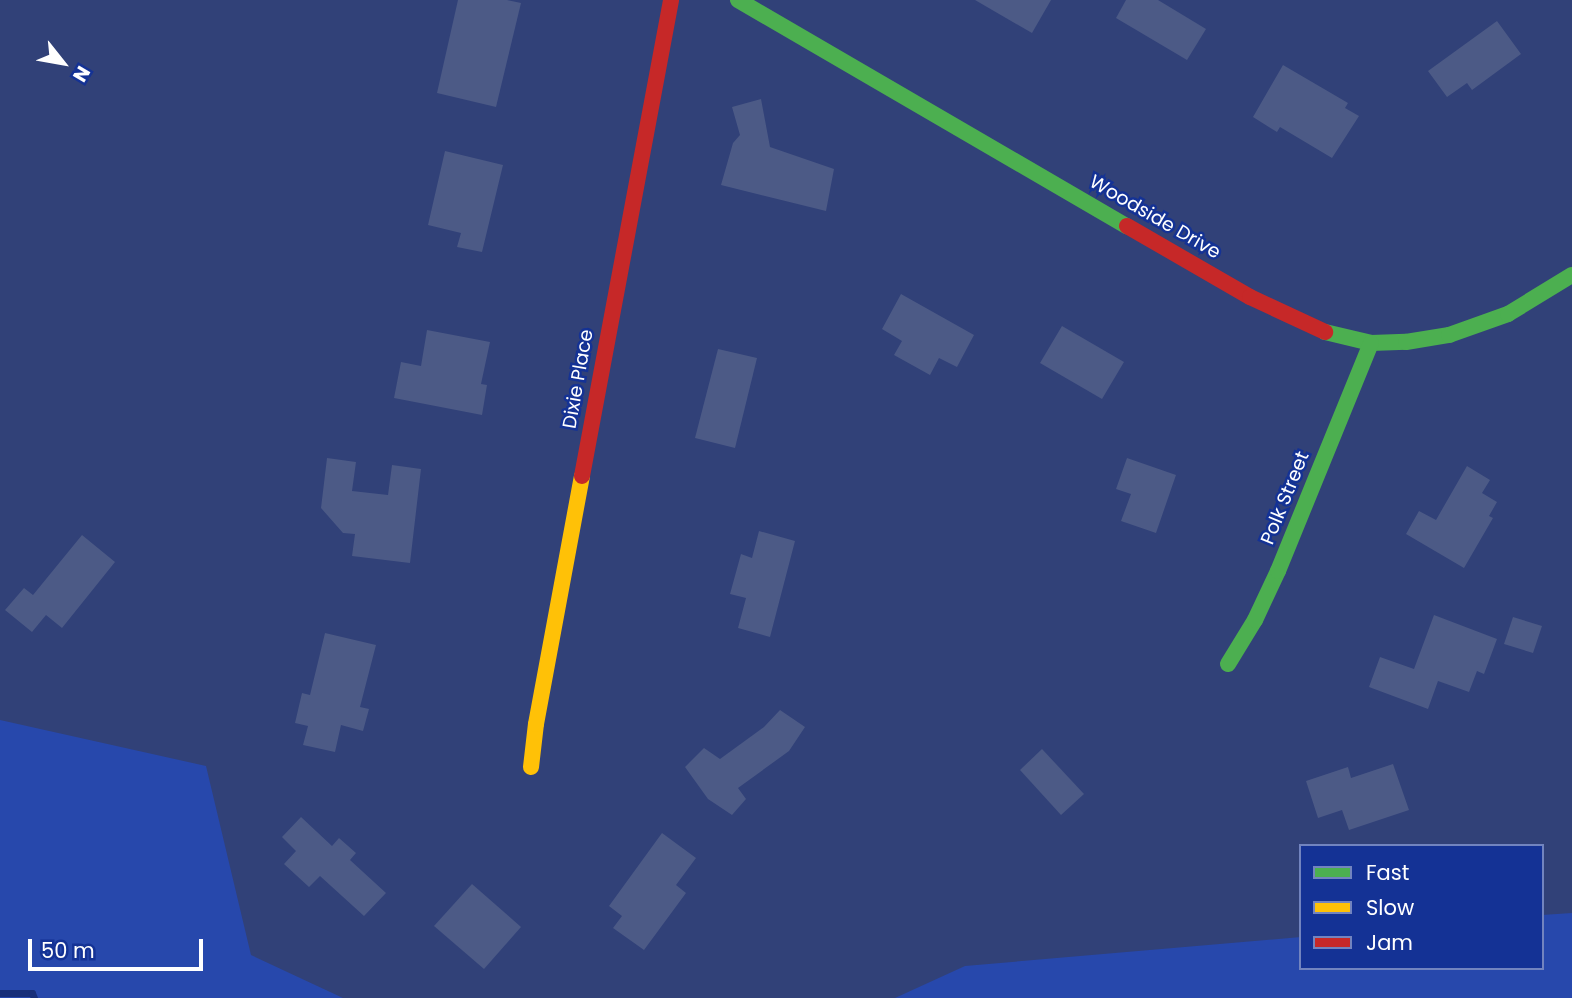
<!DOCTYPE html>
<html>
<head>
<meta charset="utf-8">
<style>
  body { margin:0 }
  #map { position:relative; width:1572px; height:998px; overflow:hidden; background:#314178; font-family:Poppins,sans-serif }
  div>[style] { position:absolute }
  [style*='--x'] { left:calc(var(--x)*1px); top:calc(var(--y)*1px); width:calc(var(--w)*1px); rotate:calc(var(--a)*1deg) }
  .green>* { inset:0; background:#2748ac }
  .stream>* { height:7px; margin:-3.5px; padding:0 3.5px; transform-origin:3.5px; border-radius:3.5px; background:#182f79 }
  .building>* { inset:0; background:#4c5a86 }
  .fast>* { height:16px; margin:-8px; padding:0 8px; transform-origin:8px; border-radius:8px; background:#4caf50 }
  .slow>* { height:16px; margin:-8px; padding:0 8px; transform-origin:8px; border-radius:8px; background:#ffc107 }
  .jam>* { height:16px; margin:-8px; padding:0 8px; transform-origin:8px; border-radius:8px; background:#c62828 }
  span { translate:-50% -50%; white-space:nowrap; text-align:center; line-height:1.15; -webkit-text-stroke:5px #143295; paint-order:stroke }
  .street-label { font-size:19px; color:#fff }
  .legend { position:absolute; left:1299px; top:844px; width:245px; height:126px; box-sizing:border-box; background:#143295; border:2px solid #7284bf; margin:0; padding:9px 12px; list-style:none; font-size:21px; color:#fff }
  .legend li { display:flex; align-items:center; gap:14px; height:35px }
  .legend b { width:35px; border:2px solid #7284bf }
  .north { position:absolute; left:28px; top:28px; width:70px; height:70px; -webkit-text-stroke:5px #143295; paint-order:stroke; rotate:121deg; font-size:19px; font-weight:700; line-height:28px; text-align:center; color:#fff }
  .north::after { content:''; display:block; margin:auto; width:24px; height:32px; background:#fff; clip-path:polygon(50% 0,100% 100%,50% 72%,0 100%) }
  .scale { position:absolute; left:28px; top:939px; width:175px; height:32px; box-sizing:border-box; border:4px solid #fff; border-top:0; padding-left:9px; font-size:21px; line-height:24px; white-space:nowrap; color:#fff; -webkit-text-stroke:5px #143295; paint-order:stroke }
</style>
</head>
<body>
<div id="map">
  <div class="green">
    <i style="clip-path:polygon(0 720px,206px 766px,251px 955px,343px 998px,0 998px)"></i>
    <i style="clip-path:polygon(1572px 913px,1572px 998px,895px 998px,965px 966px,1301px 937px,1301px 968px,1542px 968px,1542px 915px)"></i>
  </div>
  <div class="stream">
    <i style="--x:0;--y:993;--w:32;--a:0"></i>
    <i style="--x:32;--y:993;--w:5;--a:68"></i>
  </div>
  <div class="building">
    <i style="clip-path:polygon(458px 0,507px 0,521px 3px,496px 107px,437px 93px)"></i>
    <i style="clip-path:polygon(975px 0,1051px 0,1032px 33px)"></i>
    <i style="clip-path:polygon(1126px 0,1158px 0,1206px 29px,1187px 60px,1116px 18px)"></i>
    <i style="clip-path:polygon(1497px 21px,1521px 54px,1472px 90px,1467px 83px,1447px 97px,1428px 71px)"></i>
    <i style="clip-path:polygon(1283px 65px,1348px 103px,1345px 108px,1359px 116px,1332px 158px,1280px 127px,1277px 132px,1253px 117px)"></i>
    <i style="clip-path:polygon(761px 99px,770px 147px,834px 169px,826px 211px,721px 185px,733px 143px,740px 135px,732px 107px)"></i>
    <i style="clip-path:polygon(445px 151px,503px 165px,482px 252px,457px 247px,461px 233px,428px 225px)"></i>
    <i style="clip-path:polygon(901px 294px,974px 335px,957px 367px,939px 358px,930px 375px,894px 355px,902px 341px,882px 329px)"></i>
    <i style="clip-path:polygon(1062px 326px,1124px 362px,1102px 399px,1040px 363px)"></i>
    <i style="clip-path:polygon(427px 330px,490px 342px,481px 384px,487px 385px,482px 415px,394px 398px,401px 362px,421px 366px)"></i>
    <i style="clip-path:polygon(718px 349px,757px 358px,735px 448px,695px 438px)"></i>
    <i style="clip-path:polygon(327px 458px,356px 462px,352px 491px,388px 495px,392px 465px,421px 469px,410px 563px,352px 556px,355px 534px,343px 533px,321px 508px)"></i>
    <i style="clip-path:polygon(1127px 458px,1176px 475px,1156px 533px,1121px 521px,1131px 494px,1116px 489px)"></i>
    <i style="clip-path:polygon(1467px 466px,1490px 480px,1482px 493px,1497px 502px,1489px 516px,1493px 518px,1464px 568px,1406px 534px,1419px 511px,1436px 520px)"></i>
    <i style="clip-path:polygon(759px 531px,795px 541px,770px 637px,738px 628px,746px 598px,730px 594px,741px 554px,752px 558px)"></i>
    <i style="clip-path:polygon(82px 535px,115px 562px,62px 628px,46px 615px,32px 632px,5px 610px,24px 588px,33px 595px)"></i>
    <i style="clip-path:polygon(1434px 615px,1497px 639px,1484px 674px,1477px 671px,1469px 692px,1438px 681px,1428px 709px,1369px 687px,1380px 657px,1414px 669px)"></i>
    <i style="clip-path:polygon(1513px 617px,1542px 626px,1533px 653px,1504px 644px)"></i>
    <i style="clip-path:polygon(325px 633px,376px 645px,360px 707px,369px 709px,363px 731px,341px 725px,335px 752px,303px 745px,308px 726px,295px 723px,302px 693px,310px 695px)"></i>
    <i style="clip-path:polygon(780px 710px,805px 727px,789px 751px,738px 788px,746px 799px,732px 815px,708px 799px,685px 767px,704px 748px,720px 759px,764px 727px)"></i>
    <i style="clip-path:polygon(1042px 749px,1084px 794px,1061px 815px,1020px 770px)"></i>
    <i style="clip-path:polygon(1393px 764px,1409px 810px,1349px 830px,1342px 810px,1318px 818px,1306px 781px,1348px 767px,1351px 778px)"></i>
    <i style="clip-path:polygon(301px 817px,332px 846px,339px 838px,356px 853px,350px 860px,386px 893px,364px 916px,320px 876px,309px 887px,284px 864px,296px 851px,282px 837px)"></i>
    <i style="clip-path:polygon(662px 833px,696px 858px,676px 885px,686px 893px,644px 950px,613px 928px,622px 916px,609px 906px)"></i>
    <i style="clip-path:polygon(472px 884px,521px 927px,484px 969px,434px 926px)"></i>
  </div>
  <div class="fast">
    <i style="--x:738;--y:0;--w:450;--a:30.2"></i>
    <i style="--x:1325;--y:332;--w:47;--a:13.4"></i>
    <i style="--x:1371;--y:343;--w:35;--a:-2"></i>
    <i style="--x:1406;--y:342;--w:44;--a:-9.2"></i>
    <i style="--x:1449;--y:335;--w:63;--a:-19.6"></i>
    <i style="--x:1508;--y:314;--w:75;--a:-31.4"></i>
    <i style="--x:1228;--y:664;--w:52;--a:-58.5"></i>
    <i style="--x:1255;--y:620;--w:54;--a:-64.9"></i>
    <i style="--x:1278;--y:571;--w:246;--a:-67.8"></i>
  </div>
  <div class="slow">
    <i style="--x:531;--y:767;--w:43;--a:-83.4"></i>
    <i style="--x:536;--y:724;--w:252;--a:-79.5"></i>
  </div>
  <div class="jam">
    <i style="--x:1127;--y:226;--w:142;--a:30"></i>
    <i style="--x:1250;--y:297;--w:83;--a:25"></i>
    <i style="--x:582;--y:476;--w:484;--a:-79.4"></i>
  </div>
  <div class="street-label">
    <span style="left:1155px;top:217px;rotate:30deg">Woodside Drive</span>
    <span style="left:578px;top:379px;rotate:-80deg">Dixie Place</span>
    <span style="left:1285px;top:498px;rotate:-68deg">Polk Street</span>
  </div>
  <ul class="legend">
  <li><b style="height:9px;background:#4caf50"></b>Fast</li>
  <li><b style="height:9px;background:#ffc107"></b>Slow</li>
  <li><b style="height:9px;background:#c62828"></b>Jam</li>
  </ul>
  <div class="north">N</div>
  <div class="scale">50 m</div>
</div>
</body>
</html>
